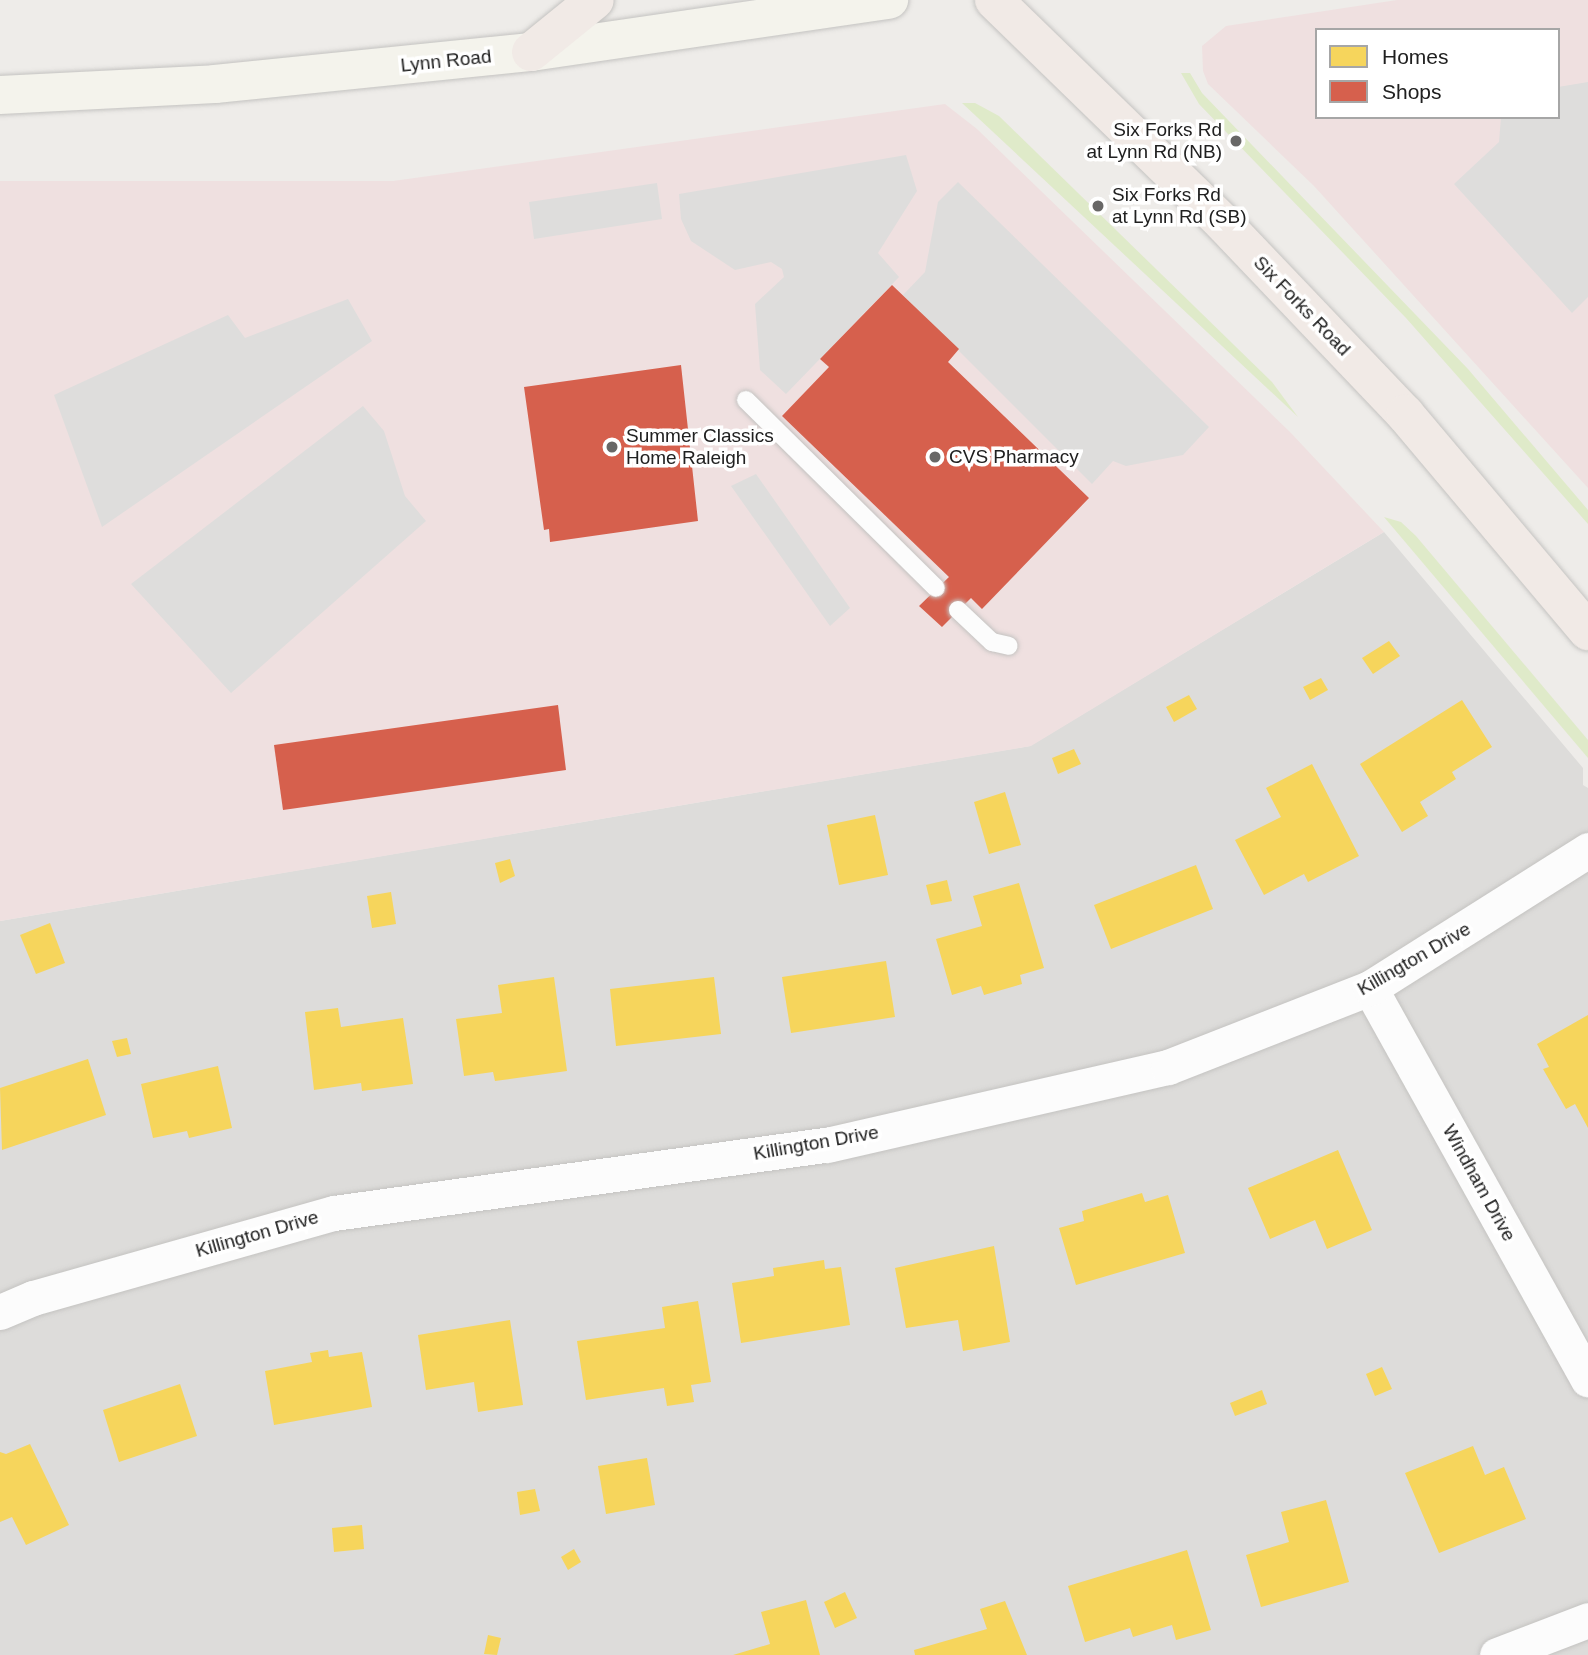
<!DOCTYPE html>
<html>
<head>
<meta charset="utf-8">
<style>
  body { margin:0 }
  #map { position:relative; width:1588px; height:1655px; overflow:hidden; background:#eeece9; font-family:Helvetica,sans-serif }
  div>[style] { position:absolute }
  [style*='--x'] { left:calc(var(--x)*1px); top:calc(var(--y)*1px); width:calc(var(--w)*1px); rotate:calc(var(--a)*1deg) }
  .residential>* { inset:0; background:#dddcda }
  .commercial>* { inset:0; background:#efe0e0 }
  .grass>* { inset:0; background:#dfeac9 }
  .parking>* { inset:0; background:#dedddc }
  .homes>* { inset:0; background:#f6d55c }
  .shops>* { inset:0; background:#d6604d }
  .roads { filter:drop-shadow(0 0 2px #c4c3c1) drop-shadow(0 0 2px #c4c3c1) }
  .lane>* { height:18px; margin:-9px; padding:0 9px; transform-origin:9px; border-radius:9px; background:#fcfcfc }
  .street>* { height:35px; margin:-17.5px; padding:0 17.5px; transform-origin:17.5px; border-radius:17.5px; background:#fcfcfc }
  .secondary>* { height:38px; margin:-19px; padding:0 19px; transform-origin:19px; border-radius:19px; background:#f4f3ec }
  .primary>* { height:38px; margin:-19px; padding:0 19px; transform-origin:19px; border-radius:19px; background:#f1eae6 }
  .dots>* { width:19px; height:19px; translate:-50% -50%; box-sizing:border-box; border:4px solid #fff; border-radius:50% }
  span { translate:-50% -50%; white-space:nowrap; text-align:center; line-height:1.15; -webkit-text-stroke:7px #fff; paint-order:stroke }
  .street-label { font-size:19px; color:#202020 }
  .poi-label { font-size:19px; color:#202020 }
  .right { translate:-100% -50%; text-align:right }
  .left { translate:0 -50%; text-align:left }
  .legend { position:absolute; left:1315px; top:28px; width:245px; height:91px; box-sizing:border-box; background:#fff; border:2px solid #a6a6a6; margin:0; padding:9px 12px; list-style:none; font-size:21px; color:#202020 }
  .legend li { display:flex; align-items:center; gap:14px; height:35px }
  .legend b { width:35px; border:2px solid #a6a6a6 }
</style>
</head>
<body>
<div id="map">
  <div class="residential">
    <i style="clip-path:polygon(1384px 532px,1583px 768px,1583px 785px,1588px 788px,1588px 1655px,0 1655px,0 921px,1030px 746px)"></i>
  </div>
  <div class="commercial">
    <i style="clip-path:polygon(evenodd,1397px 0,1588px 0,1588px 488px,1314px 186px,1208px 84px,1203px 71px,1202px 46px,1226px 26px,1397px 0,1317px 30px,1558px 30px,1558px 117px,1317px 117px,1317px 30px)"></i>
    <i style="clip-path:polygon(945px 104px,977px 129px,1290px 432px,1384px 532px,1031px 746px,0 921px,0 181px,393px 181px)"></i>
  </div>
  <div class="grass">
    <i style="clip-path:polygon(1181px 73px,1190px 73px,1202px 93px,1468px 369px,1588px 510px,1588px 524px,1406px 318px,1199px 104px)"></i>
    <i style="clip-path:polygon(962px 103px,975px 103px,999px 116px,1272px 382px,1298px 417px)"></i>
    <i style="clip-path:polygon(1384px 517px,1401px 522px,1416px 536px,1588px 740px,1588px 758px)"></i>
  </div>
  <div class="parking">
    <i style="clip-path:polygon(1588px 82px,1588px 297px,1572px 313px,1454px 184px,1499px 142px,1501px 117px,1558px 117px,1558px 87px)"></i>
    <i style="clip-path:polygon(906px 155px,917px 191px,878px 253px,899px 277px,786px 394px,760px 370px,755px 304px,784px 277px,782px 269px,771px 262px,735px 270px,691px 241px,681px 219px,679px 194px)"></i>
    <i style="clip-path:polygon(958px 182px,1209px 427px,1183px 455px,1126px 466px,1113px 461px,1092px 484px,903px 295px,925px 272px,938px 202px)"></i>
    <i style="clip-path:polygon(657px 183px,662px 219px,534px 239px,529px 202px)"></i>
    <i style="clip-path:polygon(348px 299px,372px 341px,102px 527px,54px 395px,228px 315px,245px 338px)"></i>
    <i style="clip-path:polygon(363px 406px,384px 431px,405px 496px,426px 521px,231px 693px,131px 584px)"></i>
    <i style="clip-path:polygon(756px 474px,850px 608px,830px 626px,731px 486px)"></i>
  </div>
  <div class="homes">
    <i style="clip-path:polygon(1389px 641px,1400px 656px,1373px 674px,1362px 658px)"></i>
    <i style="clip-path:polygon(1321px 678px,1328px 690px,1310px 700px,1303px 687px)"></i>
    <i style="clip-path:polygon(1189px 695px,1197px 709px,1174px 722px,1166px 707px)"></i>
    <i style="clip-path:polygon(1462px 700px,1492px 747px,1452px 772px,1456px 779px,1420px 802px,1428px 816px,1402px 832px,1360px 764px)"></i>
    <i style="clip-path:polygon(1074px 749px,1081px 764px,1058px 774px,1052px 758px)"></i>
    <i style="clip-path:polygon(1312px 764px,1359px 856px,1308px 882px,1304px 874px,1264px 895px,1235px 840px,1281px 817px,1266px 788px)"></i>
    <i style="clip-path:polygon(1005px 792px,1021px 845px,989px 854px,974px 802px)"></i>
    <i style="clip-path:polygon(875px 815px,888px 875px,839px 885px,827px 825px)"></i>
    <i style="clip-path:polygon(510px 859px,515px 876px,500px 883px,495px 863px)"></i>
    <i style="clip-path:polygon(1196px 865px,1213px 909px,1111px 949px,1094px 905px)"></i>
    <i style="clip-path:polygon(947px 880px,952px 901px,931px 905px,926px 885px)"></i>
    <i style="clip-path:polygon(1019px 883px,1044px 968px,1020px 975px,1022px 984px,984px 995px,981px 986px,952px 995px,936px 939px,982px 926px,973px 896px)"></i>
    <i style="clip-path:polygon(391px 892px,396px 924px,372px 928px,367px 896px)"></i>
    <i style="clip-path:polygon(50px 923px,65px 963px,36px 974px,20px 935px)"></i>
    <i style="clip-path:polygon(886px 961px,895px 1017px,791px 1033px,782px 977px)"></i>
    <i style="clip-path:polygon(554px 977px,567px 1071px,495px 1081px,493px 1072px,464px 1076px,456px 1019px,502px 1013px,498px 985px)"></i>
    <i style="clip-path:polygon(714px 977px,721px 1034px,616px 1046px,610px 989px)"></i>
    <i style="clip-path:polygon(338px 1008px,341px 1027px,403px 1018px,413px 1084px,362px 1091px,361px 1083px,314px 1090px,305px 1012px)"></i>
    <i style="clip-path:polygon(1588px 1015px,1588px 1128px,1575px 1104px,1566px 1109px,1543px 1069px,1549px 1067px,1537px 1044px)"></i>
    <i style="clip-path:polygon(127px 1038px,131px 1054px,117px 1057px,112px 1041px)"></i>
    <i style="clip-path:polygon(88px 1059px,106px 1115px,2px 1150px,0 1088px)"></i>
    <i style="clip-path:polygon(218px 1066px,232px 1128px,189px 1138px,187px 1131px,153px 1138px,141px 1084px)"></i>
    <i style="clip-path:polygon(1338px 1150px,1372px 1230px,1327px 1249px,1315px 1220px,1270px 1239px,1248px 1188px)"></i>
    <i style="clip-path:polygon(1142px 1193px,1145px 1202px,1168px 1195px,1185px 1253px,1076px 1285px,1059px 1228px,1084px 1221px,1082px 1211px)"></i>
    <i style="clip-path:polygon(994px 1246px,1010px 1342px,963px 1351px,958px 1320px,906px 1328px,895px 1268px)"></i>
    <i style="clip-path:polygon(824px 1260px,825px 1269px,841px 1267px,850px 1325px,741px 1343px,732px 1283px,774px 1276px,773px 1268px)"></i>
    <i style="clip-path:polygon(698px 1301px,711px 1382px,691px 1385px,694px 1402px,667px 1406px,664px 1388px,586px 1400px,577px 1341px,665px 1328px,662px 1307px)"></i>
    <i style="clip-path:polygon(510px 1320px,523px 1405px,478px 1412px,474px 1382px,426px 1390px,418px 1335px)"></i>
    <i style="clip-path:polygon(328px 1350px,329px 1357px,362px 1352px,372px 1407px,274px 1425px,265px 1371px,312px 1362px,310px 1353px)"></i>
    <i style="clip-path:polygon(1382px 1367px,1392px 1389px,1375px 1396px,1366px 1374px)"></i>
    <i style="clip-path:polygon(180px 1384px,197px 1436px,119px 1462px,103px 1410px)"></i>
    <i style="clip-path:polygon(1262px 1390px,1267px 1404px,1235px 1416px,1230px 1403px)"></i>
    <i style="clip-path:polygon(30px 1444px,69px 1525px,26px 1545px,12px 1517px,0 1522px,0 1452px,6px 1454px)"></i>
    <i style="clip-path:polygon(1473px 1446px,1485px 1475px,1504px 1467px,1526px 1519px,1439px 1553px,1405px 1473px)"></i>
    <i style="clip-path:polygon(647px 1458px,655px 1505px,606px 1514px,598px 1466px)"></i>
    <i style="clip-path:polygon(535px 1489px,540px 1511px,520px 1515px,517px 1492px)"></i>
    <i style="clip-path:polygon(1326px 1500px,1349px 1582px,1261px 1607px,1246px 1555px,1289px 1542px,1281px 1512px)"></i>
    <i style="clip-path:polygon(362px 1525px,364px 1549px,334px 1552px,332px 1528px)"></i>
    <i style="clip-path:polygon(574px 1549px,581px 1562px,568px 1570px,561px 1557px)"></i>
    <i style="clip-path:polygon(1187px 1550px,1211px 1630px,1176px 1640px,1172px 1625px,1133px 1637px,1130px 1628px,1085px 1642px,1068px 1586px)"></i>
    <i style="clip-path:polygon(845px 1592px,857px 1618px,835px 1628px,824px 1602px)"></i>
    <i style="clip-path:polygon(806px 1600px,820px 1655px,733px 1655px,770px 1644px,761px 1612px)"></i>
    <i style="clip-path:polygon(1005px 1601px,1027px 1655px,915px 1655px,914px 1650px,987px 1629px,980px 1609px)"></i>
    <i style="clip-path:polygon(488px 1635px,501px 1638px,497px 1655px,484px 1654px)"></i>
  </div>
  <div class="shops">
    <i style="clip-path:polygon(892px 285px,959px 349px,948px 362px,1089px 498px,982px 609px,971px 598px,942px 627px,919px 606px,949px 577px,782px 416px,829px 367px,820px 359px)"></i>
    <i style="clip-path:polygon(681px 365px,698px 521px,550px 542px,549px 529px,544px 530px,524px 387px)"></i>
    <i style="clip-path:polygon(558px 705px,566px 770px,283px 810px,274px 745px)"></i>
  </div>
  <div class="roads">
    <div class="lane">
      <i style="--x:746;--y:400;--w:267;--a:44.7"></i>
      <i style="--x:958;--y:610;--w:47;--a:43.3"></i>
      <i style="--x:992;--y:642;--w:17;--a:13"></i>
    </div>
    <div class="street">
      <i style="--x:1370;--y:988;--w:448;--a:60.9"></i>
      <i style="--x:0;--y:1312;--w:36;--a:-23"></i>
      <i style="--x:33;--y:1298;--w:313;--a:-15.8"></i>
      <i style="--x:334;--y:1213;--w:498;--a:-7.9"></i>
      <i style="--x:827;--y:1145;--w:350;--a:-12.9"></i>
      <i style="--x:1168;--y:1067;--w:217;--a:-21.4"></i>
      <i style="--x:1370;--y:988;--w:258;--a:-32.3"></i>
      <i style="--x:1497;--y:1655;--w:97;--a:-21"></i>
    </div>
    <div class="secondary">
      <i style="--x:0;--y:95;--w:215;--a:-2.9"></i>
      <i style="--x:215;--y:84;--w:318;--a:-5.8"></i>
      <i style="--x:531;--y:52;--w:362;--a:-8.3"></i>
    </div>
    <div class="primary">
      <i style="--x:994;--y:0;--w:320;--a:44.2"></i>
      <i style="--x:1223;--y:223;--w:264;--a:46.4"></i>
      <i style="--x:1405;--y:414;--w:284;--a:49.9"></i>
      <i style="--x:531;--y:52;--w:82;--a:-39.1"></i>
    </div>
  </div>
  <div class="dots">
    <i style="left:1236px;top:141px;background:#686766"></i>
    <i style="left:1098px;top:206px;background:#686766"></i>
    <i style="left:612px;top:447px;background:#686766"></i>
    <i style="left:935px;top:457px;background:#686766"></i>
  </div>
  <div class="street-label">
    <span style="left:446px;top:61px;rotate:-6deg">Lynn Road</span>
    <span style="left:1302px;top:306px;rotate:46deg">Six Forks Road</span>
    <span style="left:1414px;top:959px;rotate:-30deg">Killington Drive</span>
    <span style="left:816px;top:1143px;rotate:-10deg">Killington Drive</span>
    <span style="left:1479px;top:1183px;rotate:61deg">Windham Drive</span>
    <span style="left:257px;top:1234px;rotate:-16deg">Killington Drive</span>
  </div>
  <div class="poi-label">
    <span class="right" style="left:1222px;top:141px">Six Forks Rd<br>at Lynn Rd (NB)</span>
    <span class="left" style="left:1112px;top:206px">Six Forks Rd<br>at Lynn Rd (SB)</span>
    <span class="left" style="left:626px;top:447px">Summer Classics<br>Home Raleigh</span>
    <span class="left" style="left:949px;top:457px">CVS Pharmacy</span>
  </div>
  <ul class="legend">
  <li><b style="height:19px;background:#f6d55c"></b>Homes</li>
  <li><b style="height:19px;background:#d6604d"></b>Shops</li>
  </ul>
</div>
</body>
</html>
